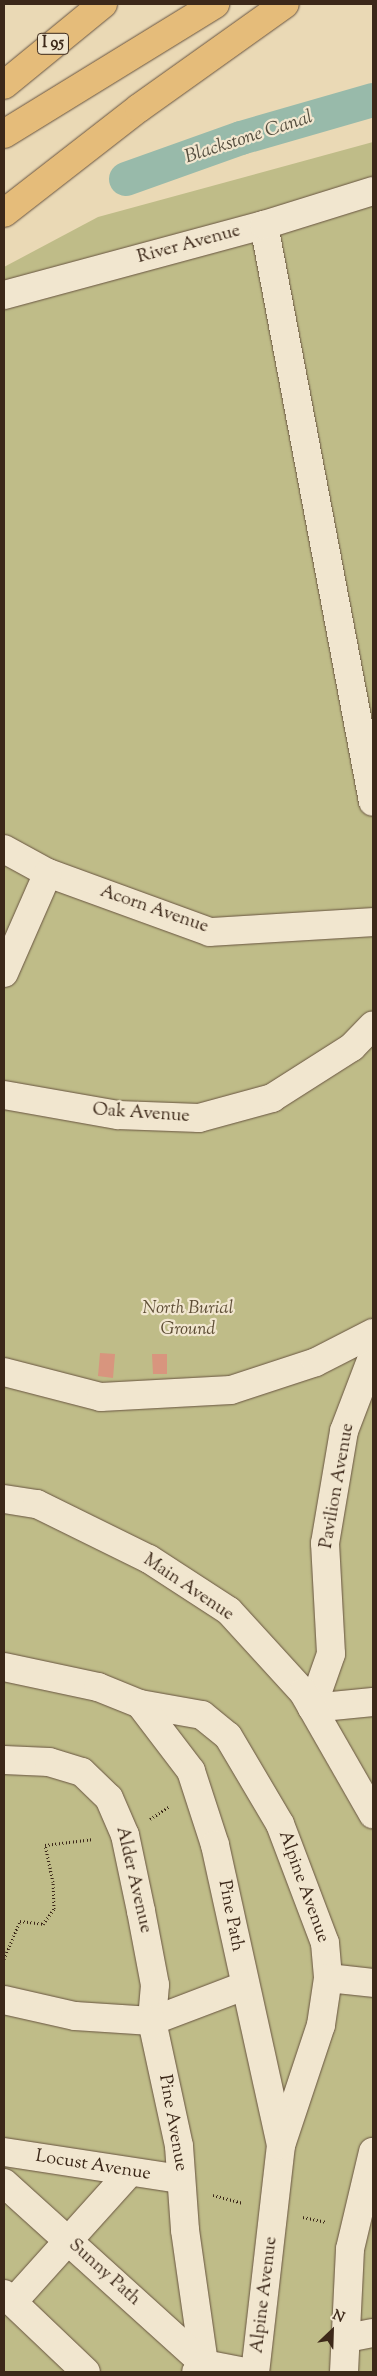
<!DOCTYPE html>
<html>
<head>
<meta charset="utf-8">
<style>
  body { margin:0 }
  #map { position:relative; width:377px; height:2376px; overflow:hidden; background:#ead9b5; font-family:"Sorts Mill Goudy",serif }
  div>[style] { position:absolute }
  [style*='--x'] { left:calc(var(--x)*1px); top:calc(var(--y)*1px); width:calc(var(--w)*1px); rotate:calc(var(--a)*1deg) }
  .green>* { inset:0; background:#bfbc88 }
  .canal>* { height:34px; margin:-17px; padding:0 17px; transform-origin:17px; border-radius:17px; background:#98baaa }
  .building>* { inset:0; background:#d8957e }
  .path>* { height:3px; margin-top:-1.5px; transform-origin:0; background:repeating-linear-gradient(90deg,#3c2819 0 1px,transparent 0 3.5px) }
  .roads { filter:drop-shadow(0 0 1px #685440) drop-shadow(0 0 1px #685440) }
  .minor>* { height:28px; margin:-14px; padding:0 14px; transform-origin:14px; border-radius:14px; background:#f1e6cf }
  .highway>* { height:28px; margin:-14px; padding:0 14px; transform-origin:14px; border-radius:14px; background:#e5bc7a }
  span { translate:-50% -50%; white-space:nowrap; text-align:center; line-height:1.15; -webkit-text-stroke:4.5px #f1e6cf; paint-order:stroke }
  .shield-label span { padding:1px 4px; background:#f1e6cf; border:1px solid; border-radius:4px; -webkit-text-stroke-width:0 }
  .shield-label { font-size:16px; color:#3c2819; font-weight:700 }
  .street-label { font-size:18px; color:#3c2819 }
  .park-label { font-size:18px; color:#5d4d35; font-style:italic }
  .water-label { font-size:19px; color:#534c3d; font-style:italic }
  .frame { position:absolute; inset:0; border:5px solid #3c2819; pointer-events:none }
  .north { position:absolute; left:307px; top:2306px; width:50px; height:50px; -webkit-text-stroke:4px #f1e6cf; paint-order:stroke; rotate:24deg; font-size:14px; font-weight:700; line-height:20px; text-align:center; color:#3c2819 }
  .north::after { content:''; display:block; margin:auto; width:18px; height:22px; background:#3c2819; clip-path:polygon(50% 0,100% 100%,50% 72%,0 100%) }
</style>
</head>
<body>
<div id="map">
  <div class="green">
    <i style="clip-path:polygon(373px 142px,373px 2372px,4px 2372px,4px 267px,98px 217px)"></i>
  </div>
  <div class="canal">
    <i style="--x:126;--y:179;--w:122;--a:-19.6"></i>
    <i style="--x:241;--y:138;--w:137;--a:-16.1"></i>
  </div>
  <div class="building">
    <i style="clip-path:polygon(100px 1353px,115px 1354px,113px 1378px,98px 1376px)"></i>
    <i style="clip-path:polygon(152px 1354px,167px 1354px,167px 1374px,153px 1374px)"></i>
  </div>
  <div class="path">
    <i style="--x:150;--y:1819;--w:24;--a:-33"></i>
    <i style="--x:4;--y:1959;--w:41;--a:-67.2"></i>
    <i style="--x:20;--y:1921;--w:23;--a:7"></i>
    <i style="--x:43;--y:1924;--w:19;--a:-54"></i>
    <i style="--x:54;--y:1909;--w:27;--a:-92"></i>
    <i style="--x:53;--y:1882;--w:38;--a:-102"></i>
    <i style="--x:45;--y:1845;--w:49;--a:-7"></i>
    <i style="--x:213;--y:2195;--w:31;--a:15"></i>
    <i style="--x:303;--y:2217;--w:24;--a:12"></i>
  </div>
  <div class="roads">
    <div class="minor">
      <i style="--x:264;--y:225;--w:587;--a:79.3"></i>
      <i style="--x:4;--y:295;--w:269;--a:-15.1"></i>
      <i style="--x:264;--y:225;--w:114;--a:-17.3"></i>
      <i style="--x:4;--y:849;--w:50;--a:28.6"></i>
      <i style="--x:48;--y:873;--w:172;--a:20"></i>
      <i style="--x:210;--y:932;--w:163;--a:-3.5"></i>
      <i style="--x:4;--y:973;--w:109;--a:-66.3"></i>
      <i style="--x:4;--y:1095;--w:116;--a:10"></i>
      <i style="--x:118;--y:1115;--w:81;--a:2.1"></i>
      <i style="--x:199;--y:1118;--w:76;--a:-15.3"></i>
      <i style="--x:272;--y:1098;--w:95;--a:-32.5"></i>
      <i style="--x:352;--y:1047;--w:30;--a:-46"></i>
      <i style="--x:373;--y:1355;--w:81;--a:110.9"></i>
      <i style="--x:344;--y:1431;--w:114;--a:99.6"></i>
      <i style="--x:325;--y:1543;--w:111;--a:86.9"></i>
      <i style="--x:331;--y:1654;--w:57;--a:109.4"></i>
      <i style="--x:312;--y:1708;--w:61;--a:-5.6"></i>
      <i style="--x:4;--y:1372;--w:100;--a:14.5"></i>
      <i style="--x:101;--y:1397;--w:130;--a:-3.1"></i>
      <i style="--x:231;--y:1390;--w:89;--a:-18.2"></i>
      <i style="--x:316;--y:1362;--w:64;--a:-27"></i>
      <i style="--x:4;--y:1499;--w:33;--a:9"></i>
      <i style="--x:37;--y:1504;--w:125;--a:26.2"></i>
      <i style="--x:149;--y:1559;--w:95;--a:33"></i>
      <i style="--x:229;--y:1611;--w:110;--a:47.6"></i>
      <i style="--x:303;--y:1692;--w:141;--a:60.2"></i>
      <i style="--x:4;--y:1667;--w:96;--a:12"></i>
      <i style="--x:98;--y:1687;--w:45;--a:22"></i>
      <i style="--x:140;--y:1704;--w:63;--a:10.1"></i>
      <i style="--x:202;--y:1715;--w:33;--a:39"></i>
      <i style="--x:228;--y:1736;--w:102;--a:59.4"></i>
      <i style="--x:280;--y:1824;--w:127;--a:69.3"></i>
      <i style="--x:325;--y:1943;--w:35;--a:85"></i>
      <i style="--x:328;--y:1978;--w:48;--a:98.5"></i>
      <i style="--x:321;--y:2025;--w:126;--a:108.4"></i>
      <i style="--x:281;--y:2145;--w:228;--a:96.5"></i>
      <i style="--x:140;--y:1704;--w:84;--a:52.7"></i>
      <i style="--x:191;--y:1771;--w:78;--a:72"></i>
      <i style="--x:215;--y:1845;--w:307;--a:77.6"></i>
      <i style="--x:4;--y:1760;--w:45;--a:2.5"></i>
      <i style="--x:49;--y:1762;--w:34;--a:17"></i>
      <i style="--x:82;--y:1772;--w:37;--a:44"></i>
      <i style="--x:109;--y:1798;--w:40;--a:66.6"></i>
      <i style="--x:125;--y:1835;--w:78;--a:78.1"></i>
      <i style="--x:141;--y:1911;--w:75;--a:79.3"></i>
      <i style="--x:155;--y:1985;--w:36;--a:95"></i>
      <i style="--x:152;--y:2021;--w:98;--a:-20.8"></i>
      <i style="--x:328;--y:1978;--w:45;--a:6.3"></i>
      <i style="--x:4;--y:2000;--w:73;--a:12.7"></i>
      <i style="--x:75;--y:2016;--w:77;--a:3.7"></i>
      <i style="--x:152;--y:2021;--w:128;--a:77.8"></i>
      <i style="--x:179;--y:2146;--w:84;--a:85.9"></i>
      <i style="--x:185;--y:2230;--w:135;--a:81.9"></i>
      <i style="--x:204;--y:2364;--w:11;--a:135"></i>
      <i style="--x:4;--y:2152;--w:179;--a:8.7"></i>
      <i style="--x:4;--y:2183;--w:270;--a:42.1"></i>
      <i style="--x:204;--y:2364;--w:42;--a:11"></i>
      <i style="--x:4;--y:2294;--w:113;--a:43.6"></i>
      <i style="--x:13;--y:2302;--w:173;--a:-48"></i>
      <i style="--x:347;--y:2338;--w:26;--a:-11"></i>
      <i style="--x:344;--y:2372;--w:123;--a:-87.2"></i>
      <i style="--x:350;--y:2249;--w:100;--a:-76.7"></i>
    </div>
    <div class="highway">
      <i style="--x:4;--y:85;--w:128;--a:-39.3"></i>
      <i style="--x:4;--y:134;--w:248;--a:-31.6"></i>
      <i style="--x:4;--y:213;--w:171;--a:-37.9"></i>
      <i style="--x:139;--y:108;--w:179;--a:-35.5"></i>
    </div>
  </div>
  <div class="shield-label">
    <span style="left:53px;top:44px">I 95</span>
  </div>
  <div class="street-label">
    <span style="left:189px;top:245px;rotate:-15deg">River Avenue</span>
    <span style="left:154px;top:910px;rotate:19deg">Acorn Avenue</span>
    <span style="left:141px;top:1114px;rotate:4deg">Oak Avenue</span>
    <span style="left:338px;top:1486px;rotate:-80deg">Pavilion Avenue</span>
    <span style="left:188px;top:1588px;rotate:34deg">Main Avenue</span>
    <span style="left:133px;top:1880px;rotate:77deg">Alder Avenue</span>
    <span style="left:303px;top:1887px;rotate:70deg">Alpine Avenue</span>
    <span style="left:230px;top:1916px;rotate:79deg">Pine Path</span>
    <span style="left:172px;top:2123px;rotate:80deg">Pine Avenue</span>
    <span style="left:93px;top:2166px;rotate:9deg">Locust Avenue</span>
    <span style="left:104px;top:2273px;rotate:42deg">Sunny Path</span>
    <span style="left:265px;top:2295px;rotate:-83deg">Alpine Avenue</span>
  </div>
  <div class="park-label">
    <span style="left:188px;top:1320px">North Burial<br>Ground</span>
  </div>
  <div class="water-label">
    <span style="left:249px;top:138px;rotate:-18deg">Blackstone Canal</span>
  </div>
  <div class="frame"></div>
  <div class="north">N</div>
</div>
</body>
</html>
